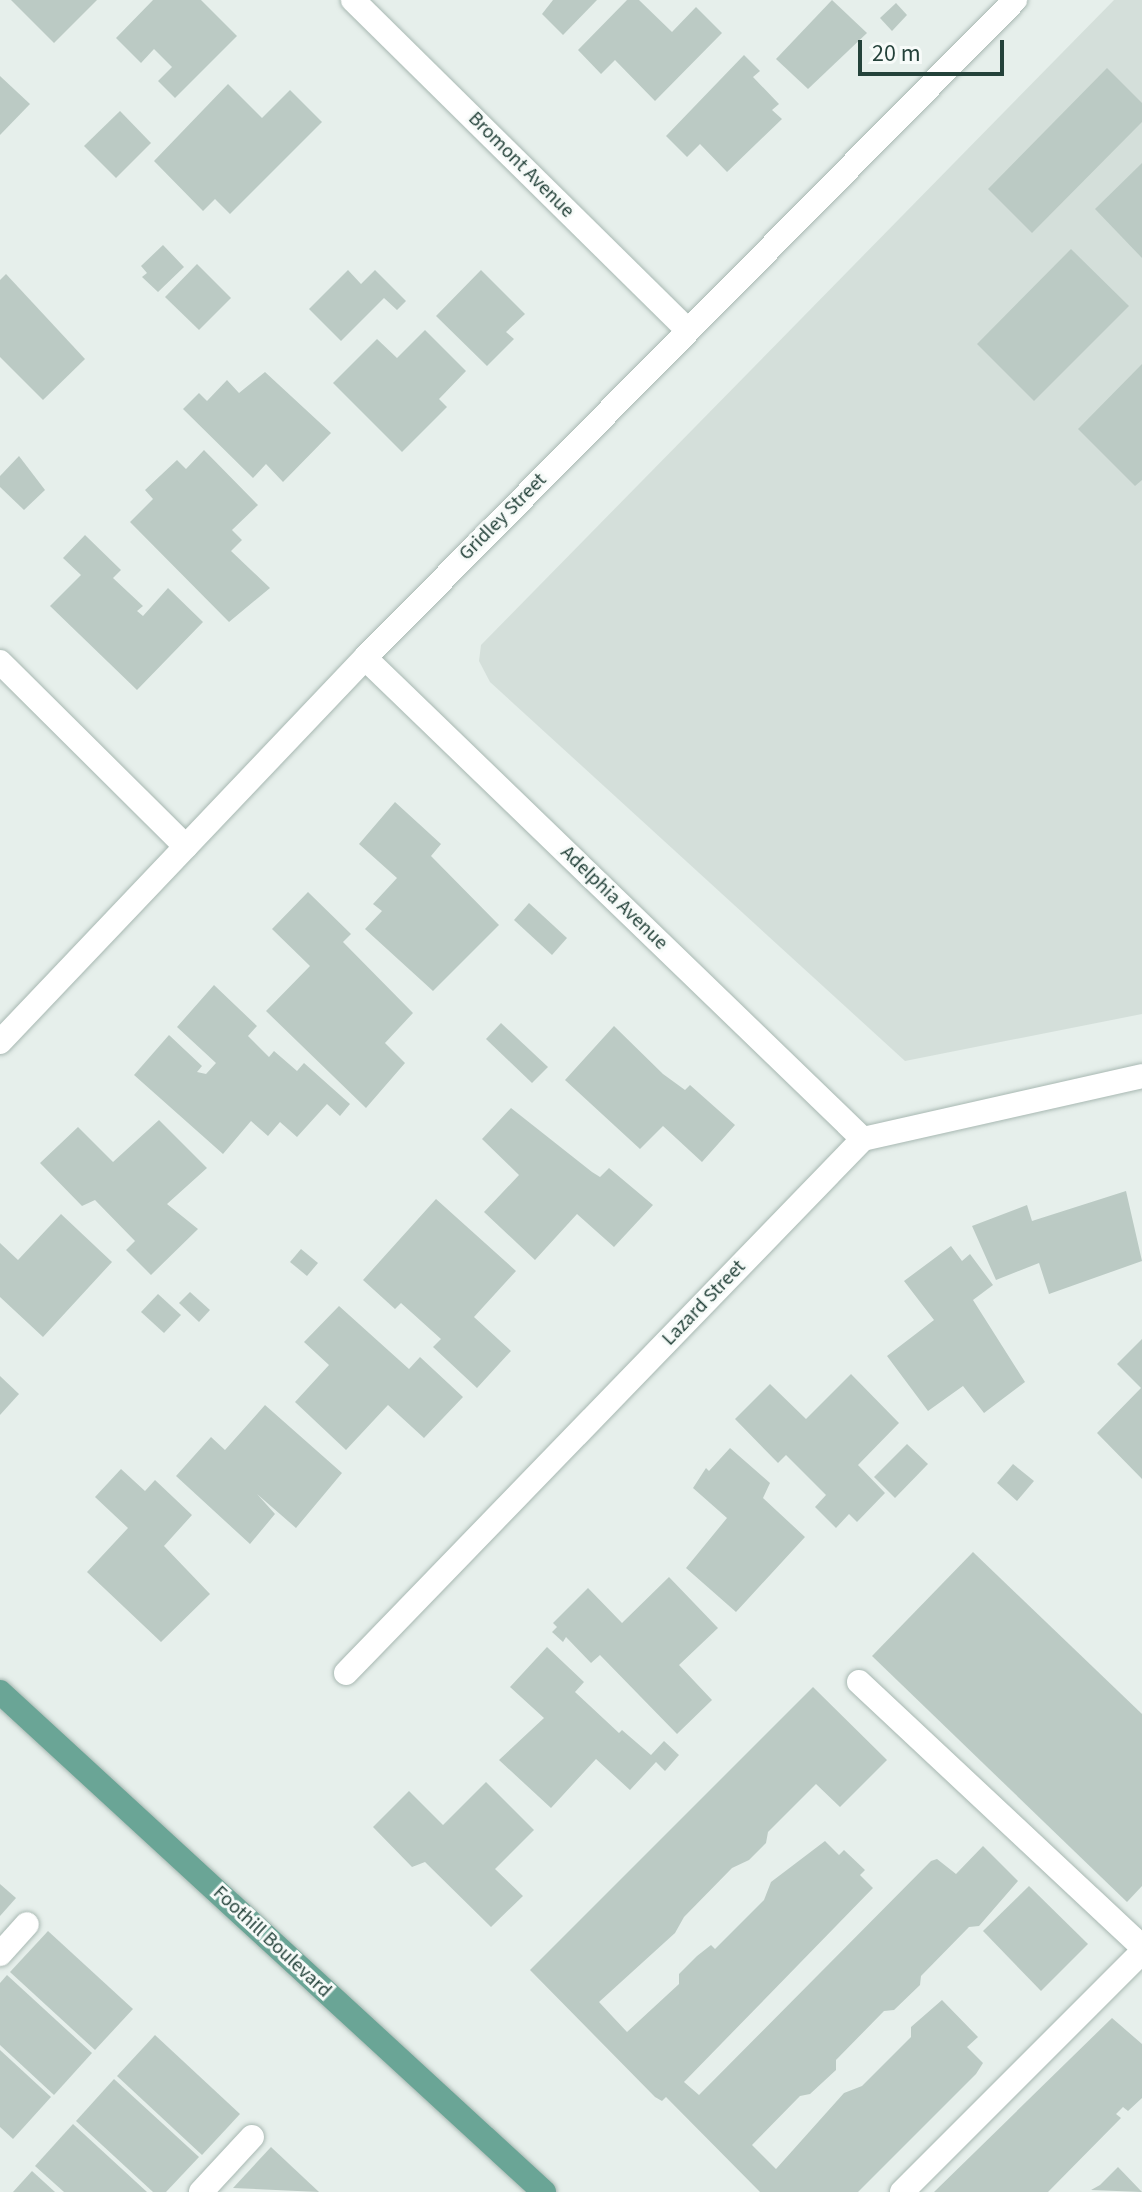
<!DOCTYPE html>
<html>
<head>
<meta charset="utf-8">
<style>
  body { margin:0 }
  #map { position:relative; width:1142px; height:2192px; overflow:hidden; background:#e6efeb; font-family:"Source Sans 3",sans-serif }
  div>[style] { position:absolute }
  [style*='--x'] { left:calc(var(--x)*1px); top:calc(var(--y)*1px); width:calc(var(--w)*1px); rotate:calc(var(--a)*1deg) }
  .built>* { inset:0; background:#d4dfda }
  .building>* { inset:0; background:#bbcac4 }
  .roads { filter:drop-shadow(0 0 2px #a8b8b2) drop-shadow(0 0 2px #a8b8b2) }
  .lane>* { height:24px; margin:-12px; padding:0 12px; transform-origin:12px; border-radius:12px; background:#fff }
  .street>* { height:24px; margin:-12px; padding:0 12px; transform-origin:12px; border-radius:12px; background:#fff }
  .primary>* { height:24px; margin:-12px; padding:0 12px; transform-origin:12px; border-radius:12px; background:#6aa596 }
  span { translate:-50% -50%; white-space:nowrap; text-align:center; line-height:1.15; -webkit-text-stroke:6px #f7fbf9; paint-order:stroke }
  .street-label { font-size:20px; color:#24423a }
  .scale { position:absolute; left:858px; top:40px; width:146px; height:36px; box-sizing:border-box; border:4px solid #24423a; border-top:0; padding-left:10px; font-size:24px; line-height:28px; white-space:nowrap; color:#24423a; -webkit-text-stroke:6px #f7fbf9; paint-order:stroke }
</style>
</head>
<body>
<div id="map">
  <div class="built">
    <i style="clip-path:polygon(1114px 0,1142px 0,1142px 1014px,905px 1061px,490px 682px,479px 661px,481px 645px)"></i>
  </div>
  <div class="building">
    <i style="clip-path:polygon(11px 0,97px 0,54px 43px)"></i>
    <i style="clip-path:polygon(153px 0,201px 0,237px 36px,175px 98px,158px 81px,172px 67px,154px 49px,141px 63px,116px 38px)"></i>
    <i style="clip-path:polygon(553px 0,597px 0,563px 35px,542px 14px)"></i>
    <i style="clip-path:polygon(627px 0,639px 0,672px 32px,696px 7px,722px 33px,655px 101px,615px 60px,601px 74px,578px 50px)"></i>
    <i style="clip-path:polygon(832px 0,867px 33px,808px 89px,776px 59px)"></i>
    <i style="clip-path:polygon(896px 3px,907px 15px,892px 31px,880px 18px)"></i>
    <i style="clip-path:polygon(744px 55px,760px 71px,753px 77px,779px 104px,772px 110px,782px 119px,727px 172px,700px 144px,687px 157px,666px 136px)"></i>
    <i style="clip-path:polygon(1107px 68px,1142px 103px,1142px 122px,1032px 233px,988px 189px)"></i>
    <i style="clip-path:polygon(0 76px,30px 104px,0 135px)"></i>
    <i style="clip-path:polygon(228px 84px,262px 118px,290px 90px,322px 122px,230px 214px,215px 199px,203px 211px,154px 161px)"></i>
    <i style="clip-path:polygon(120px 111px,151px 143px,116px 178px,84px 146px)"></i>
    <i style="clip-path:polygon(1142px 163px,1142px 258px,1095px 209px)"></i>
    <i style="clip-path:polygon(163px 245px,184px 267px,158px 292px,142px 277px,147px 273px,141px 266px)"></i>
    <i style="clip-path:polygon(1071px 249px,1129px 306px,1034px 401px,977px 344px)"></i>
    <i style="clip-path:polygon(197px 264px,231px 298px,199px 330px,165px 297px)"></i>
    <i style="clip-path:polygon(348px 270px,361px 284px,375px 270px,406px 301px,397px 310px,384px 298px,341px 341px,309px 309px)"></i>
    <i style="clip-path:polygon(481px 270px,525px 314px,506px 332px,514px 339px,487px 366px,436px 316px)"></i>
    <i style="clip-path:polygon(6px 274px,85px 359px,43px 400px,0 357px,0 280px)"></i>
    <i style="clip-path:polygon(425px 330px,466px 371px,439px 399px,447px 407px,402px 452px,333px 383px,377px 339px,397px 358px)"></i>
    <i style="clip-path:polygon(1142px 364px,1142px 480px,1135px 486px,1078px 429px)"></i>
    <i style="clip-path:polygon(265px 372px,331px 433px,283px 482px,266px 464px,253px 478px,183px 409px,199px 393px,207px 401px,227px 380px,239px 393px)"></i>
    <i style="clip-path:polygon(204px 450px,258px 505px,232px 530px,242px 540px,231px 551px,270px 588px,229px 622px,130px 522px,153px 499px,145px 490px,177px 460px,186px 469px)"></i>
    <i style="clip-path:polygon(19px 456px,45px 490px,24px 510px,0 487px,0 476px)"></i>
    <i style="clip-path:polygon(85px 535px,121px 570px,113px 578px,143px 606px,137px 611px,143px 616px,168px 588px,203px 622px,137px 690px,50px 606px,81px 575px,63px 558px)"></i>
    <i style="clip-path:polygon(395px 802px,441px 844px,431px 856px,499px 925px,433px 991px,365px 929px,382px 911px,373px 904px,397px 878px,359px 844px)"></i>
    <i style="clip-path:polygon(308px 892px,351px 934px,343px 942px,413px 1013px,385px 1043px,405px 1063px,366px 1108px,266px 1011px,310px 966px,272px 929px)"></i>
    <i style="clip-path:polygon(529px 903px,567px 938px,552px 955px,514px 920px)"></i>
    <i style="clip-path:polygon(214px 985px,257px 1026px,248px 1036px,269px 1057px,274px 1051px,297px 1071px,304px 1063px,350px 1104px,340px 1116px,327px 1104px,297px 1137px,280px 1122px,268px 1136px,251px 1121px,223px 1154px,134px 1075px,169px 1035px,202px 1066px,197px 1072px,206px 1074px,216px 1063px,177px 1027px)"></i>
    <i style="clip-path:polygon(501px 1023px,548px 1067px,532px 1083px,486px 1039px)"></i>
    <i style="clip-path:polygon(614px 1026px,663px 1074px,685px 1090px,690px 1085px,735px 1125px,702px 1162px,663px 1126px,640px 1149px,565px 1080px)"></i>
    <i style="clip-path:polygon(511px 1108px,592px 1172px,600px 1177px,609px 1168px,653px 1205px,614px 1247px,577px 1214px,535px 1260px,484px 1212px,519px 1175px,482px 1139px)"></i>
    <i style="clip-path:polygon(159px 1120px,207px 1168px,167px 1204px,198px 1229px,151px 1275px,126px 1250px,135px 1241px,95px 1200px,82px 1206px,40px 1163px,78px 1127px,113px 1162px)"></i>
    <i style="clip-path:polygon(1126px 1191px,1142px 1261px,1049px 1294px,1039px 1263px,996px 1280px,972px 1226px,1027px 1205px,1032px 1221px)"></i>
    <i style="clip-path:polygon(436px 1199px,516px 1271px,474px 1317px,511px 1351px,477px 1388px,433px 1347px,441px 1339px,401px 1303px,395px 1309px,363px 1280px)"></i>
    <i style="clip-path:polygon(61px 1214px,112px 1262px,43px 1337px,0 1297px,0 1243px,18px 1260px)"></i>
    <i style="clip-path:polygon(951px 1246px,962px 1261px,970px 1254px,993px 1285px,973px 1300px,1025px 1382px,984px 1413px,963px 1386px,928px 1411px,887px 1356px,934px 1320px,904px 1281px)"></i>
    <i style="clip-path:polygon(301px 1249px,318px 1263px,307px 1276px,290px 1262px)"></i>
    <i style="clip-path:polygon(190px 1292px,210px 1310px,199px 1322px,179px 1303px)"></i>
    <i style="clip-path:polygon(158px 1294px,181px 1315px,164px 1333px,141px 1312px)"></i>
    <i style="clip-path:polygon(339px 1306px,409px 1369px,420px 1357px,463px 1397px,424px 1438px,388px 1405px,346px 1450px,295px 1402px,329px 1365px,304px 1342px)"></i>
    <i style="clip-path:polygon(1142px 1339px,1142px 1479px,1097px 1433px,1141px 1388px,1117px 1364px)"></i>
    <i style="clip-path:polygon(851px 1374px,899px 1423px,858px 1465px,885px 1493px,857px 1522px,849px 1514px,836px 1528px,815px 1507px,826px 1495px,786px 1455px,778px 1463px,735px 1419px,770px 1384px,806px 1419px)"></i>
    <i style="clip-path:polygon(0 1376px,19px 1394px,0 1415px)"></i>
    <i style="clip-path:polygon(265px 1405px,342px 1473px,296px 1528px,257px 1494px,275px 1514px,250px 1544px,176px 1476px,211px 1437px,225px 1450px)"></i>
    <i style="clip-path:polygon(907px 1444px,928px 1464px,895px 1498px,874px 1477px)"></i>
    <i style="clip-path:polygon(730px 1448px,770px 1483px,763px 1498px,805px 1537px,736px 1612px,686px 1568px,727px 1518px,693px 1488px,706px 1468px,709px 1471px)"></i>
    <i style="clip-path:polygon(1013px 1464px,1034px 1481px,1017px 1501px,997px 1483px)"></i>
    <i style="clip-path:polygon(121px 1469px,145px 1491px,155px 1480px,192px 1515px,164px 1546px,210px 1594px,161px 1642px,87px 1572px,128px 1528px,95px 1497px)"></i>
    <i style="clip-path:polygon(973px 1552px,1142px 1714px,1142px 1886px,1127px 1902px,872px 1656px)"></i>
    <i style="clip-path:polygon(669px 1577px,718px 1628px,679px 1665px,712px 1700px,677px 1734px,600px 1655px,591px 1663px,566px 1637px,563px 1642px,552px 1632px,557px 1627px,553px 1623px,588px 1588px,622px 1623px)"></i>
    <i style="clip-path:polygon(547px 1647px,584px 1682px,575px 1692px,619px 1733px,622px 1730px,651px 1755px,664px 1741px,679px 1755px,665px 1771px,656px 1762px,630px 1790px,596px 1759px,551px 1808px,499px 1760px,544px 1718px,510px 1687px)"></i>
    <i style="clip-path:polygon(813px 1687px,887px 1760px,840px 1807px,816px 1784px,768px 1832px,766px 1843px,749px 1860px,732px 1868px,684px 1917px,675px 1933px,599px 2002px,627px 2032px,679px 1984px,679px 1974px,697px 1956px,711px 1945px,715px 1949px,764px 1900px,771px 1882px,825px 1841px,839px 1855px,844px 1850px,865px 1870px,860px 1875px,873px 1888px,684px 2082px,699px 2095px,931px 1861px,937px 1859px,956px 1874px,983px 1846px,1018px 1881px,979px 1926px,969px 1927px,921px 1976px,920px 1985px,894px 2010px,884px 2011px,836px 2060px,836px 2070px,810px 2094px,800px 2096px,752px 2145px,776px 2169px,844px 2093px,862px 2086px,911px 2037px,911px 2027px,942px 2000px,978px 2037px,967px 2047px,983px 2063px,976px 2074px,858px 2192px,760px 2192px,666px 2097px,662px 2101px,655px 2097px,530px 1970px)"></i>
    <i style="clip-path:polygon(486px 1782px,534px 1830px,495px 1869px,523px 1896px,491px 1927px,425px 1862px,412px 1867px,373px 1827px,409px 1791px,443px 1825px)"></i>
    <i style="clip-path:polygon(0 1884px,16px 1898px,0 1916px)"></i>
    <i style="clip-path:polygon(1029px 1886px,1088px 1944px,1041px 1991px,983px 1931px)"></i>
    <i style="clip-path:polygon(48px 1931px,133px 2009px,95px 2050px,10px 1972px)"></i>
    <i style="clip-path:polygon(7px 1975px,92px 2053px,54px 2095px,0 2045px,0 1983px)"></i>
    <i style="clip-path:polygon(1112px 2018px,1142px 2044px,1142px 2098px,1128px 2111px,1123px 2107px,1116px 2114px,1121px 2118px,1048px 2192px,934px 2192px)"></i>
    <i style="clip-path:polygon(155px 2035px,240px 2114px,202px 2155px,117px 2076px)"></i>
    <i style="clip-path:polygon(0 2050px,51px 2097px,13px 2139px,0 2127px)"></i>
    <i style="clip-path:polygon(114px 2079px,199px 2157px,166px 2192px,153px 2192px,76px 2121px)"></i>
    <i style="clip-path:polygon(73px 2124px,147px 2192px,64px 2192px,35px 2166px)"></i>
    <i style="clip-path:polygon(271px 2147px,319px 2192px,233px 2188px)"></i>
    <i style="clip-path:polygon(1118px 2167px,1142px 2192px,1091px 2190px,1100px 2185px)"></i>
    <i style="clip-path:polygon(32px 2171px,55px 2192px,13px 2192px)"></i>
  </div>
  <div class="roads">
    <div class="lane">
      <i style="--x:859;--y:1682;--w:388;--a:43.1"></i>
      <i style="--x:902;--y:2192;--w:339;--a:-45"></i>
    </div>
    <div class="street">
      <i style="--x:353;--y:0;--w:470;--a:44.6"></i>
      <i style="--x:365;--y:658;--w:692;--a:44.01"></i>
      <i style="--x:0;--y:662;--w:262;--a:44.8"></i>
      <i style="--x:0;--y:1042;--w:530;--a:-46.45"></i>
      <i style="--x:365;--y:658;--w:925;--a:-45.35"></i>
      <i style="--x:346;--y:1673;--w:743;--a:-45.93"></i>
      <i style="--x:863;--y:1139;--w:286;--a:-12.7"></i>
      <i style="--x:0;--y:1954;--w:40;--a:-48"></i>
      <i style="--x:201;--y:2192;--w:75;--a:-47.2"></i>
    </div>
    <div class="primary">
      <i style="--x:0;--y:1692;--w:739;--a:42.59"></i>
    </div>
  </div>
  <div class="street-label">
    <span style="left:521px;top:165px;rotate:45deg">Bromont Avenue</span>
    <span style="left:503px;top:517px;rotate:-45deg">Gridley Street</span>
    <span style="left:614px;top:898px;rotate:44deg">Adelphia Avenue</span>
    <span style="left:704px;top:1303px;rotate:-46deg">Lazard Street</span>
    <span style="left:272px;top:1942px;rotate:43deg">Foothill Boulevard</span>
  </div>
  <div class="scale">20 m</div>
</div>
</body>
</html>
